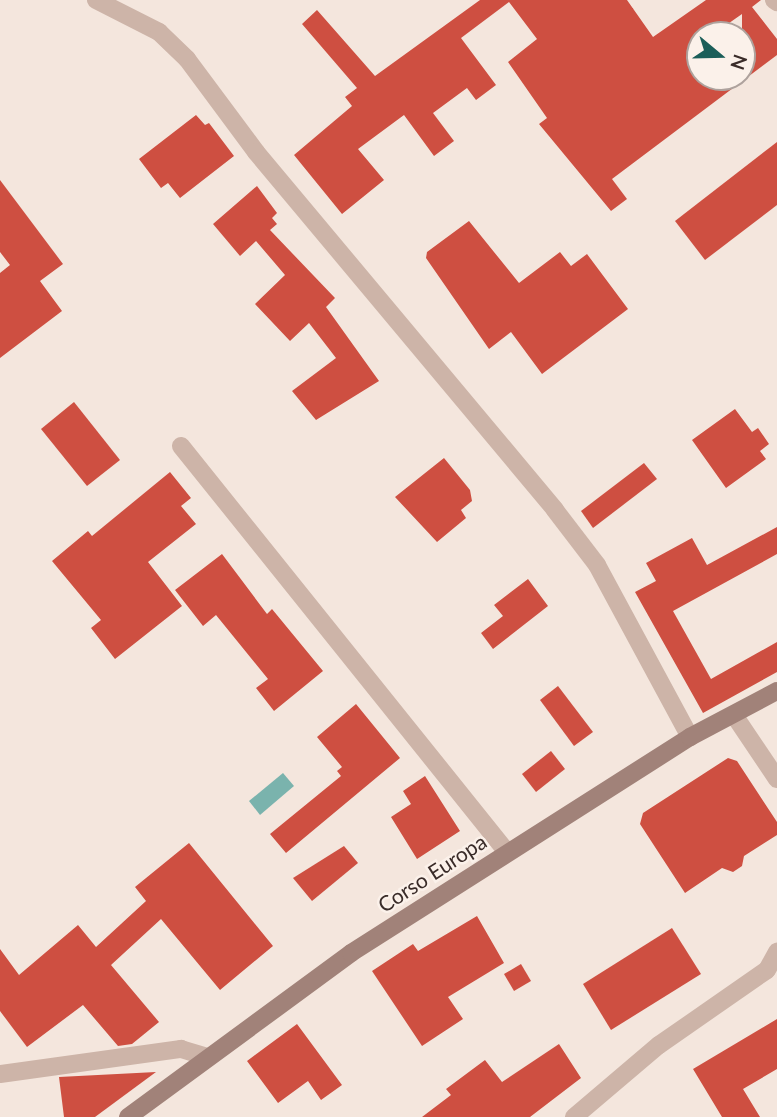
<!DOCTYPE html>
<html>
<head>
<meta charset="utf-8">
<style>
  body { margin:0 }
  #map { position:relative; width:777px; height:1117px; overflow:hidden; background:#f4e6dd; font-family:Lato,sans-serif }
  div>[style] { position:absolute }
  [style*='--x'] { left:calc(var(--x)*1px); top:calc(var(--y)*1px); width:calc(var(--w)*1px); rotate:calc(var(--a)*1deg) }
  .water>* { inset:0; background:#7ab3ad }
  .building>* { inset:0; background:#ce4f41 }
  .minor>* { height:18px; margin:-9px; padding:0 9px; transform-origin:9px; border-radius:9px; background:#cdb4a8 }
  .tertiary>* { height:18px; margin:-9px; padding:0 9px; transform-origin:9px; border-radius:9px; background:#cdb4a8 }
  .secondary>* { height:18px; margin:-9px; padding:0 9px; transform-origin:9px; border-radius:9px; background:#a18279 }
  span { translate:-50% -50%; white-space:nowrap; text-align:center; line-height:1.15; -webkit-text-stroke:5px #fbf1ea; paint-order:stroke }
  .street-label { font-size:21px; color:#3a2c29 }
  .north { position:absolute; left:686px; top:21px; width:70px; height:70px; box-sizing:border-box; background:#fbf1ea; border:2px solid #aea29d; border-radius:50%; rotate:109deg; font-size:19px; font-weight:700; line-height:28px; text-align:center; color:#3a2c29 }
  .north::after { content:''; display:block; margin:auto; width:24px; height:32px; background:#1b5e59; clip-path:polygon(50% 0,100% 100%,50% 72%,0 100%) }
</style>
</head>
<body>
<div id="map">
  <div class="water">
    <i style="clip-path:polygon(283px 773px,294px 786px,260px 815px,249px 801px)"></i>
  </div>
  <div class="building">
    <i style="clip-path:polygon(evenodd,480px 0,627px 0,653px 37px,706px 0,761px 0,752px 7px,777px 39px,777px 55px,612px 179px,627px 199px,611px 211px,539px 124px,547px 118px,508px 62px,537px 39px,509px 2px,461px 38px,496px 85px,476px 100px,467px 88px,433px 113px,454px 141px,434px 156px,404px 115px,358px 149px,384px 180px,342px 214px,294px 155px,352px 106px,345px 97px,357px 88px,302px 24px,317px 10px,375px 76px,480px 0,742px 14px,742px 77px,700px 77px,700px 35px,712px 35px,742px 14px)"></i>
    <i style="clip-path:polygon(196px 115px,205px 125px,209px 123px,234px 156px,180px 198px,168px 183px,161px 188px,139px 159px)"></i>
    <i style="clip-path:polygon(777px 142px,777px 205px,705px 260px,675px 221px)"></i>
    <i style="clip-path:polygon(0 180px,63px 264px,40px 281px,62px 311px,0 358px,0 273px,10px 265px,0 252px)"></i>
    <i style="clip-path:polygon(257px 186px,277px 213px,272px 218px,277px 224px,270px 230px,335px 298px,326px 307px,379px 381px,316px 420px,292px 391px,336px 358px,309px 323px,290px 341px,255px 304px,285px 275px,256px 241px,240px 256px,213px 224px)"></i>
    <i style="clip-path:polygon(469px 221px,519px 283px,560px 252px,571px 266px,587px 254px,628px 309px,542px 374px,511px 332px,489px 349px,426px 258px,427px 252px)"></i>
    <i style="clip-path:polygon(74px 402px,120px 460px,87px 486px,41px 429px)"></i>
    <i style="clip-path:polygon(735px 409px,752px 432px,758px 428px,769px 444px,760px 451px,766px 459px,726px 488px,692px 440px)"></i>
    <i style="clip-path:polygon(444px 458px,470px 490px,472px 501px,461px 510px,466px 518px,437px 542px,395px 497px)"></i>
    <i style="clip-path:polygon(644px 463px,657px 479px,593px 528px,581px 511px)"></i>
    <i style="clip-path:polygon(170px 472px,191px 498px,181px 506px,196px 524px,148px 562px,182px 606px,115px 659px,91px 628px,101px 620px,52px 561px,88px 531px,92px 536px)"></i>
    <i style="clip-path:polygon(777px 527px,777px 554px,673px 611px,711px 679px,777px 642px,777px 672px,703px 713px,635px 592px,656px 581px,646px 563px,692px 538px,707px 565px)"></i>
    <i style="clip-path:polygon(222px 554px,267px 614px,272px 609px,323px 671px,274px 711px,256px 688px,268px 679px,216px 615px,203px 626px,175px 590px)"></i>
    <i style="clip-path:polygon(528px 579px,548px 606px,493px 649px,481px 633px,503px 616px,494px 605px)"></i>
    <i style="clip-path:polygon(558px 686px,593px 732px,574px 746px,540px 700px)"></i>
    <i style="clip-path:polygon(356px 704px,400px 758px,286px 853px,270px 834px,341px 776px,337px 771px,342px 767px,317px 737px)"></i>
    <i style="clip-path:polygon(551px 751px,565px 769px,536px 792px,522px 774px)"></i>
    <i style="clip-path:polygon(728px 758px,737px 761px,777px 822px,777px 835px,744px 856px,742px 866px,733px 872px,722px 868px,685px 893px,640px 824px,643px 813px)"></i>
    <i style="clip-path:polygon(425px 776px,460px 831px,417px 859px,391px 817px,411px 804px,403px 791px)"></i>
    <i style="clip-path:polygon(189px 843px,273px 946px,220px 990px,161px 919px,111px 965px,159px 1022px,132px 1044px,118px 1046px,83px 1005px,27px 1047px,0 1011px,0 949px,19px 975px,78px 925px,96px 947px,146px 901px,135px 887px)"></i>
    <i style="clip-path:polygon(344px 846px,358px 863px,312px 901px,293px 878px)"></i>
    <i style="clip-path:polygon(477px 916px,504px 963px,448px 997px,463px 1019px,422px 1046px,372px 971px,413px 944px,418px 951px)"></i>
    <i style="clip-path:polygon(672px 928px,701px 974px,611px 1030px,583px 984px)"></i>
    <i style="clip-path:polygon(521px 964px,531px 981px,514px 991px,504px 974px)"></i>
    <i style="clip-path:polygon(777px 1019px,777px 1069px,743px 1089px,760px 1117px,722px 1117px,693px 1069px)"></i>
    <i style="clip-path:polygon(297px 1024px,342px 1085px,321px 1100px,308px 1081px,278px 1103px,247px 1061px)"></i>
    <i style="clip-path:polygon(559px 1044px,581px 1078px,530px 1117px,422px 1117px,451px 1095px,446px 1089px,485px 1060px,502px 1082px)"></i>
    <i style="clip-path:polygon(156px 1072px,95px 1117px,64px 1117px,59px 1077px)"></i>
  </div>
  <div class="minor">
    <i style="--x:96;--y:0;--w:71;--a:26.9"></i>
    <i style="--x:159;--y:32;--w:39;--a:44"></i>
    <i style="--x:187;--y:59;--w:116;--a:53.4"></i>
    <i style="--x:256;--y:152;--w:466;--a:50.1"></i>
    <i style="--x:555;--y:510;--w:69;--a:52.6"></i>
    <i style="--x:597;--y:565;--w:196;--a:61.6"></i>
    <i style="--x:181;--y:446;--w:521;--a:51.24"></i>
    <i style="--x:734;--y:715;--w:77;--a:56.1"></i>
    <i style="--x:0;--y:1074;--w:183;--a:-7.9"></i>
    <i style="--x:181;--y:1049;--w:28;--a:17"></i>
    <i style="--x:574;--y:1117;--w:111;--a:-40.3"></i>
    <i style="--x:659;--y:1045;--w:131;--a:-34.8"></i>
    <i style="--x:767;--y:970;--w:21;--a:-61"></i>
  </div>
  <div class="tertiary">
    <i style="--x:774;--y:0;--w:4;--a:34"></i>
  </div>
  <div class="secondary">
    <i style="--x:128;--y:1117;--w:277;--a:-36.3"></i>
    <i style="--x:351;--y:953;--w:402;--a:-32.5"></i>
    <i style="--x:690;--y:737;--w:98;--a:-27.9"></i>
  </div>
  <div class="street-label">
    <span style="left:432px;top:873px;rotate:-33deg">Corso Europa</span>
  </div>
  <div class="north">N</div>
</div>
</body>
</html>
